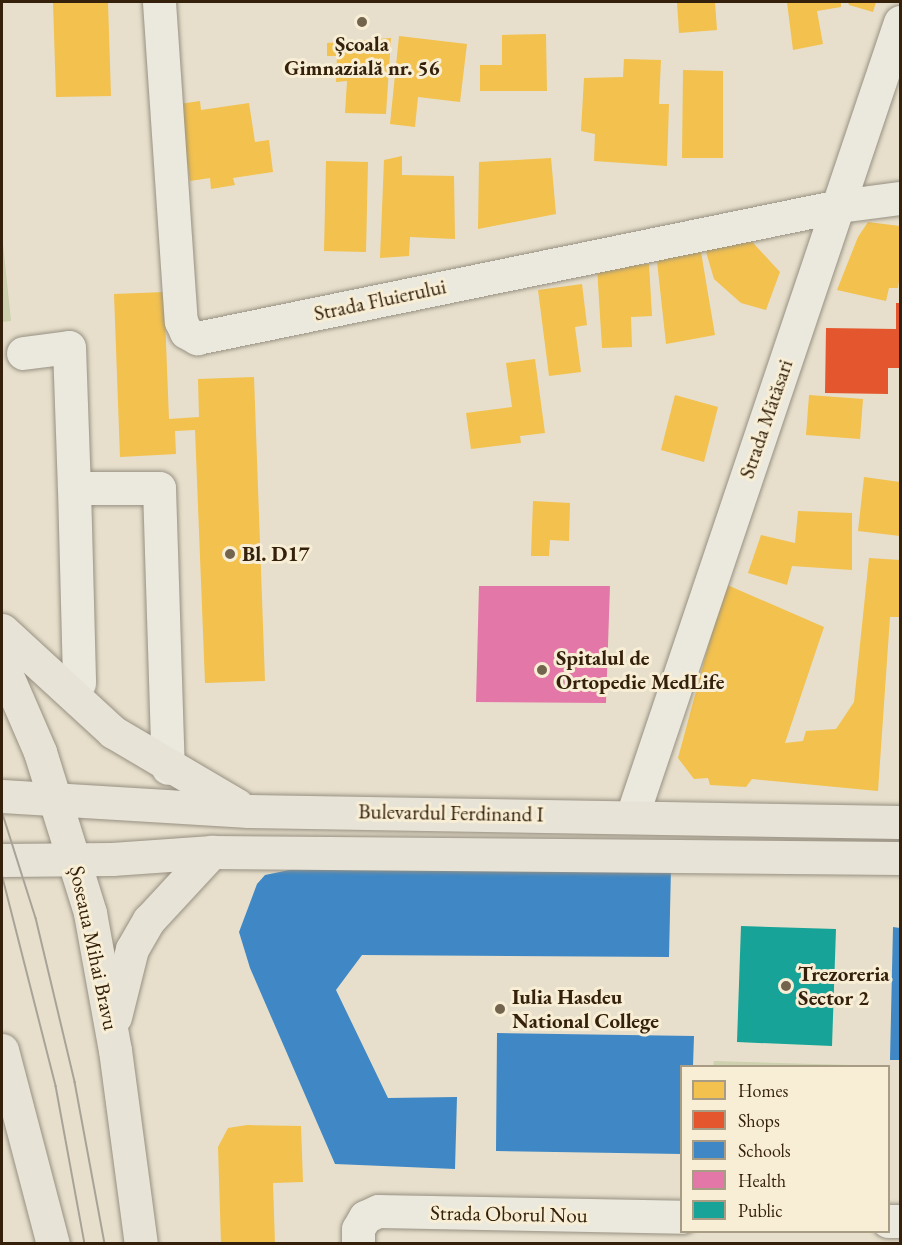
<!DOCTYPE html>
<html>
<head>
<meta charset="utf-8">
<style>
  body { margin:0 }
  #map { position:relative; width:902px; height:1245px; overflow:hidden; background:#e7dfcb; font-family:"EB Garamond",serif }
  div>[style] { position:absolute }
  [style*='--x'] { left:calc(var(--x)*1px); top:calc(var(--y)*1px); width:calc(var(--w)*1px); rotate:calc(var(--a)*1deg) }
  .green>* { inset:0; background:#cdd1ad }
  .homes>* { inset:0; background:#f2c14e }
  .shops>* { inset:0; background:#e4572e }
  .schools>* { inset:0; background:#3f88c5 }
  .health>* { inset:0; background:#e377a8 }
  .public>* { inset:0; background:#17a398 }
  .roads { filter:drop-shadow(0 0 2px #979082) drop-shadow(0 0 2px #979082) }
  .minor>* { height:33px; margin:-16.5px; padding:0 16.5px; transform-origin:16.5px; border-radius:16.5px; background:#ebe8dd }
  .major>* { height:33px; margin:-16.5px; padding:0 16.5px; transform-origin:16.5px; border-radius:16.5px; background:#e8e3d7 }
  .tram>* { height:1.5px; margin:-0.75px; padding:0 0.75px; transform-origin:0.75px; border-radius:0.75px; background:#a8a399 }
  .dots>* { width:16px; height:16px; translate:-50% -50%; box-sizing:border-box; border:3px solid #f7eed5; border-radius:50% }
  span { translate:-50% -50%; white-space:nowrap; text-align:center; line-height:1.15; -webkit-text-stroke:6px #f7eed5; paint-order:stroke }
  .poi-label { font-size:21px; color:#35210b; font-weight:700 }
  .left { translate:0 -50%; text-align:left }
  .street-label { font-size:21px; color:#35210b }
  .frame { position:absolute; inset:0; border:3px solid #35210b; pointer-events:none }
  .legend { position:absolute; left:680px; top:1065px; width:210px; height:168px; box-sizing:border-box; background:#f7eed5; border:2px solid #a99c84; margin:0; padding:8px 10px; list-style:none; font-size:18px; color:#35210b }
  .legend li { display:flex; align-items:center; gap:12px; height:30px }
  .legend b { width:30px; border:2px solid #a99c84 }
</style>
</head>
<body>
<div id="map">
  <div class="green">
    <i style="clip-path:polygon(2px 234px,11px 321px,2px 322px)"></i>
    <i style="clip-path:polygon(714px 1061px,849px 1065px,849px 1066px,713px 1066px)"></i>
  </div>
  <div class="homes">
    <i style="clip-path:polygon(53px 2px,108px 2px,111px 96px,56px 97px)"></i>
    <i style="clip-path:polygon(677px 2px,715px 2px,717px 30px,679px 33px)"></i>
    <i style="clip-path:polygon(787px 2px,841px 2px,841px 7px,817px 11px,823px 44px,793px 50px)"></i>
    <i style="clip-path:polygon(848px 2px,876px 2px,873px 12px,849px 5px)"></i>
    <i style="clip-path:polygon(546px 34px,547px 91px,480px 91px,480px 65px,502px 65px,502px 35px)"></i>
    <i style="clip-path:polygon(399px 36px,467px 44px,460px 102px,418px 97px,415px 127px,390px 124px)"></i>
    <i style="clip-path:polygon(391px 38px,386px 114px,345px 113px,347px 81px,336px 82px,337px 56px,327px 56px,327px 43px)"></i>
    <i style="clip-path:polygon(624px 59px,661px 60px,659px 104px,669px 104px,667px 166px,594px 161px,595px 134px,581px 131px,584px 78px,623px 77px)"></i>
    <i style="clip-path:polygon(683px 70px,723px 71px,723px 158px,682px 158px)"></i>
    <i style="clip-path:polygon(200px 101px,201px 110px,249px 103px,255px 142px,269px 140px,273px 172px,233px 178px,235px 185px,211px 189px,210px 178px,190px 181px,179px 104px)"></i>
    <i style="clip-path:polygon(402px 156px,402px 175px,454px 176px,455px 239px,410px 237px,409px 256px,380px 258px,384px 160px)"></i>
    <i style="clip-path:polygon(551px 158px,556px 214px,478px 229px,479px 162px)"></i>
    <i style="clip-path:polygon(326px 161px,368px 162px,366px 252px,324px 251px)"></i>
    <i style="clip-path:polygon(868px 222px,900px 226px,900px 275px,898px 288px,889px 288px,886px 301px,837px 290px,858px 237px)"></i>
    <i style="clip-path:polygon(744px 233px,780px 272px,766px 310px,741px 303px,714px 279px,704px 245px)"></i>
    <i style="clip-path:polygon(700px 246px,715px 335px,666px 344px,656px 252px)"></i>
    <i style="clip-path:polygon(649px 264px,652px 316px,631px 317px,632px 347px,602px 348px,597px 267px)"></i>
    <i style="clip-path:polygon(582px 284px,587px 325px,575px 327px,581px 372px,549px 376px,538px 290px)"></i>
    <i style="clip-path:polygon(164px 292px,169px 419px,199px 417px,198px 379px,254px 377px,265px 681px,205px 683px,195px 430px,175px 431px,176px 454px,120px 457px,114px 294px)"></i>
    <i style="clip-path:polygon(535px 359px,545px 433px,520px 436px,521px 443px,471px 449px,466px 413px,512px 407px,506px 363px)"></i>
    <i style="clip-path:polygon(675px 395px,718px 407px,704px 462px,661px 450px)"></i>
    <i style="clip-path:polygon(809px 395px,863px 399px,860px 439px,806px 435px)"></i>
    <i style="clip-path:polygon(864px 477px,900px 482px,900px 536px,858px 531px)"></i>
    <i style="clip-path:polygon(533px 501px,570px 503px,569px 541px,550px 540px,549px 556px,531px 556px)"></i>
    <i style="clip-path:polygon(798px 511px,852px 513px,852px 570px,792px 566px,787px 585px,748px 573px,761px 535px,795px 543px)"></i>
    <i style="clip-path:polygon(869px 558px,900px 560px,900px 617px,890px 617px,878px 791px,752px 779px,746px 787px,710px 785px,708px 778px,694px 779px,678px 758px,725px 584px,824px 627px,785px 743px,803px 741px,806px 731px,836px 729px,854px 702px)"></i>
    <i style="clip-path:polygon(247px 1125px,301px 1126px,303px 1182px,273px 1183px,275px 1244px,221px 1244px,218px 1147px,228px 1128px)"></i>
  </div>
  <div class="shops">
    <i style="clip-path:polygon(896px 303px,900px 303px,900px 368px,888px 368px,888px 394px,825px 393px,826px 328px,896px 329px)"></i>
  </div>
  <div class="schools">
    <i style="clip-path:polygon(671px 867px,669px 957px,362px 955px,336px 990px,388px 1098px,457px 1097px,455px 1169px,335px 1164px,250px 968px,239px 932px,257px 884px,265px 875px,299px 868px)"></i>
    <i style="clip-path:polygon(893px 927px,900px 928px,900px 1060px,890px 1060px)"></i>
    <i style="clip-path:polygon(497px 1033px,694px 1036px,693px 1066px,682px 1066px,682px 1154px,496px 1151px)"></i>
  </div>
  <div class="health">
    <i style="clip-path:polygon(479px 586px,610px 586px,606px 703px,476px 702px)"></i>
  </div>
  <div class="public">
    <i style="clip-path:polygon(741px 926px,836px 929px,832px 1046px,737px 1042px)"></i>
  </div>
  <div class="roads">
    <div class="minor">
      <i style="--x:159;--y:2;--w:320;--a:86.1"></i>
      <i style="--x:181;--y:321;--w:12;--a:66"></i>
      <i style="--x:186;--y:332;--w:13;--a:29"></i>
      <i style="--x:197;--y:338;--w:655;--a:-11.62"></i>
      <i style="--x:839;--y:206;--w:62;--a:-7.5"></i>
      <i style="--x:23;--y:353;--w:46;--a:-7.4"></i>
      <i style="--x:69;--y:347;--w:141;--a:88"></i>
      <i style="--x:74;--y:488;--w:85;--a:0"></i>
      <i style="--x:159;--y:488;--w:280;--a:88.2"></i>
      <i style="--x:74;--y:488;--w:195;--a:88.5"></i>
      <i style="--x:632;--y:816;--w:838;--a:-71.35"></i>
      <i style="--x:888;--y:1221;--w:12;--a:0"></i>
      <i style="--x:358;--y:1244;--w:15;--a:-90"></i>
      <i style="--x:358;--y:1229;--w:14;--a:-60"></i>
      <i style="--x:365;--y:1217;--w:14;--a:-25"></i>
      <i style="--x:378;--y:1211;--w:304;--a:1.1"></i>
    </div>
    <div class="major">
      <i style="--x:2;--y:630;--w:151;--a:42.6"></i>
      <i style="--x:113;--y:732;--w:144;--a:30.5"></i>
      <i style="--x:2;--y:664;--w:96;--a:66.6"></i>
      <i style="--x:40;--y:752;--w:169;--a:72.7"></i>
      <i style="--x:90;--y:913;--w:139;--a:79.7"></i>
      <i style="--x:115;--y:1050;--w:196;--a:82.4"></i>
      <i style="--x:2;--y:796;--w:247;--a:3.5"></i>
      <i style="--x:249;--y:811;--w:651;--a:0.97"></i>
      <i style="--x:2;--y:860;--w:110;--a:-0.5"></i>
      <i style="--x:112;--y:859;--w:100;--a:-4"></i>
      <i style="--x:212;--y:852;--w:688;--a:0.5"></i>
      <i style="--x:115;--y:1017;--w:70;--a:-76"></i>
      <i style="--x:132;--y:949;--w:34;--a:-60"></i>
      <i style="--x:149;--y:920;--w:93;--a:-47.2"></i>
      <i style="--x:2;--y:1050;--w:201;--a:75.3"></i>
    </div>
  </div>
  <div class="tram">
    <i style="--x:2;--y:811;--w:112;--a:72.4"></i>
    <i style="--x:36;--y:918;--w:169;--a:76.6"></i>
    <i style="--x:75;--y:1082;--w:165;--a:79.5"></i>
    <i style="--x:2;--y:874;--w:219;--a:75.7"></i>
    <i style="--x:56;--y:1086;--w:161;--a:79.6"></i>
  </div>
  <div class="dots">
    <i style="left:362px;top:22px;background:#73644e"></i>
    <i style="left:230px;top:554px;background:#73644e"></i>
    <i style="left:542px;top:670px;background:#73644e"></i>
    <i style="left:786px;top:986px;background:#73644e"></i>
    <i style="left:500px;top:1009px;background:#73644e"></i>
  </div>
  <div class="poi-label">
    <span style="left:362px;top:56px">Școala<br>Gimnazială nr. 56</span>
    <span class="left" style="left:242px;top:554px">Bl. D17</span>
    <span class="left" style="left:556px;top:670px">Spitalul de<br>Ortopedie MedLife</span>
    <span class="left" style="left:798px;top:986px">Trezoreria<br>Sector 2</span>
    <span class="left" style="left:512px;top:1009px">Iulia Hasdeu<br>National College</span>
  </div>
  <div class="street-label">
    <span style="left:380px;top:300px;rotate:-12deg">Strada Fluierului</span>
    <span style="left:766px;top:419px;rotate:-71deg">Strada Mătăsari</span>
    <span style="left:451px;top:813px;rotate:1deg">Bulevardul Ferdinand I</span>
    <span style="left:94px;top:948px;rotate:78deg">Șoseaua Mihai Bravu</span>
    <span style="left:509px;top:1214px;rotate:1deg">Strada Oborul Nou</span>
  </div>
  <div class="frame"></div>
  <ul class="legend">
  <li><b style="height:16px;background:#f2c14e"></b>Homes</li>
  <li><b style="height:16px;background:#e4572e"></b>Shops</li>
  <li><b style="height:16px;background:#3f88c5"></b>Schools</li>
  <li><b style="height:16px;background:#e377a8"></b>Health</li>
  <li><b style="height:16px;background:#17a398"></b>Public</li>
  </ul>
</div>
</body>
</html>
